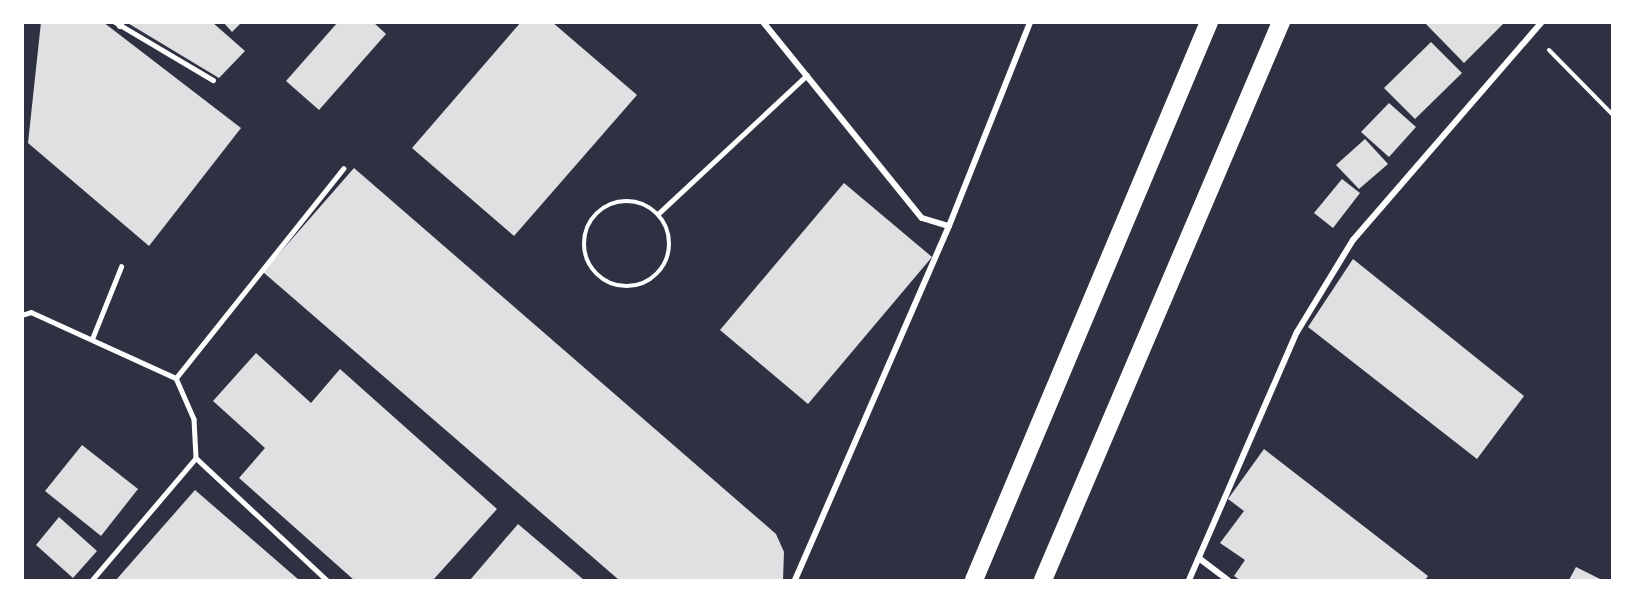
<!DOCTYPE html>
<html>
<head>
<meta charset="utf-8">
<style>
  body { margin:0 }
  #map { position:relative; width:1635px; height:603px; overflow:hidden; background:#2d3142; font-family:"Asap Condensed",sans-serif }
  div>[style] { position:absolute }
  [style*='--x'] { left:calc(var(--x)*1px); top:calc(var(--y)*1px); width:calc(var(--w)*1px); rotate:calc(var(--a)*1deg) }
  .building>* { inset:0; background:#e0e0e3 }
  .path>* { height:4px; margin:-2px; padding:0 2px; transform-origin:2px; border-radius:2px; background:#fff }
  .service>* { height:4.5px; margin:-2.25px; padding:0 2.25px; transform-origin:2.25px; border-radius:2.25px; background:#fff }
  .service>.ring { margin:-2.25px; padding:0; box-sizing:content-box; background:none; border:4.5px solid #fff; border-radius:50% }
  .minor>* { height:6px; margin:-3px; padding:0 3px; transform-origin:3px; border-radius:3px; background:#fff }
  .motorway>* { height:18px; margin:-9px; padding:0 9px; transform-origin:9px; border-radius:9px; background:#fff }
  span { translate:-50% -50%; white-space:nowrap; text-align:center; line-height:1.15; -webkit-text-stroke:5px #fff; paint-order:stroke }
  .frame { position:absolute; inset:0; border:24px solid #fff; pointer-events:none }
</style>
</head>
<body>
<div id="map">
  <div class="building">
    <i style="clip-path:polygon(41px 22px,103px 22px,241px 128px,149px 246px,28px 143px)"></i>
    <i style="clip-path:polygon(126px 22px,212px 22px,245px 51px,219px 78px)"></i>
    <i style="clip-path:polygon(223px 22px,242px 22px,232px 32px)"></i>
    <i style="clip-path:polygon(338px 22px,373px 22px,386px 34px,319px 110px,286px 81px)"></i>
    <i style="clip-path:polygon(521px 22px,552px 22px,637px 95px,514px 236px,412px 148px)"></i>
    <i style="clip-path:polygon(1424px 22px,1505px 22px,1464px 63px)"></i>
    <i style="clip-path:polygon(1431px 42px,1462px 73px,1415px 119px,1384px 88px)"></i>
    <i style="clip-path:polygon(1389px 103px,1416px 127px,1389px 157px,1361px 132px)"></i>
    <i style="clip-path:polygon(1365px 139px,1388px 164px,1359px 189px,1336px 165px)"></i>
    <i style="clip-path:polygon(354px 168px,776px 534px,784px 552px,783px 580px,619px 580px,263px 272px)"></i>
    <i style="clip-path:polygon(1342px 179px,1360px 193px,1333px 228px,1314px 213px)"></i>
    <i style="clip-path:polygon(844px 183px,932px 257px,808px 404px,720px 330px)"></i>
    <i style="clip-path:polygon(1353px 259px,1524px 396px,1477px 459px,1308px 327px)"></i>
    <i style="clip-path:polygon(256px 353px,311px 403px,340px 369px,497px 509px,433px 580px,354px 580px,239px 478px,265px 448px,213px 401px)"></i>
    <i style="clip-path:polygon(82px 445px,138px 489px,101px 536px,45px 491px)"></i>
    <i style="clip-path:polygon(1264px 449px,1428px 576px,1425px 580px,1240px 580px,1234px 576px,1245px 560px,1220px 543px,1244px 511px,1228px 499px)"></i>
    <i style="clip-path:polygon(195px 490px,299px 580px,116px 580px)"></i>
    <i style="clip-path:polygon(59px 517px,97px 551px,73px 578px,36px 545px)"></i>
    <i style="clip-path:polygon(518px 524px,584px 580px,470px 580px)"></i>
    <i style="clip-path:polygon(1576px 567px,1602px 580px,1569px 580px)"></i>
  </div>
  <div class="path">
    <i style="--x:1549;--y:50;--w:90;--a:45.5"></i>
  </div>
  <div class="service">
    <i style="--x:115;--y:22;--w:114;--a:30.6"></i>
    <i class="ring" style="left:584px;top:201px;width:81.5px;height:81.5px"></i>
    <i style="--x:659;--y:213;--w:202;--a:-43"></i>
    <i style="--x:22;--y:315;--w:9;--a:-18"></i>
    <i style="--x:31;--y:312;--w:159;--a:24.5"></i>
    <i style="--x:176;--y:378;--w:45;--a:66.3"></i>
    <i style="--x:194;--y:419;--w:39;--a:87"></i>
    <i style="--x:196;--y:458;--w:179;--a:43"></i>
    <i style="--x:92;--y:339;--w:78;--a:-68.1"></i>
    <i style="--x:176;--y:378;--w:268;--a:-51.4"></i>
    <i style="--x:92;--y:580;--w:160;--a:-49.6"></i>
  </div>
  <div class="minor">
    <i style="--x:763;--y:22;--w:252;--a:51"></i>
    <i style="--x:922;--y:218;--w:28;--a:17"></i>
    <i style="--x:949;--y:226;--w:219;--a:-68.3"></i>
    <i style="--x:120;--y:26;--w:4;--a:-63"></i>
    <i style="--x:1200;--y:559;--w:35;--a:37"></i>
    <i style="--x:795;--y:580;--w:386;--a:-66.5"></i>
    <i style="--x:1189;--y:580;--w:270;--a:-66.5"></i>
    <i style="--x:1297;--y:332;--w:108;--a:-58.7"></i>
    <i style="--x:1353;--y:240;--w:289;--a:-49.1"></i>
  </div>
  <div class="motorway">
    <i style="--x:974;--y:580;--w:605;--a:-67.16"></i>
    <i style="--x:1043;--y:580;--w:607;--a:-66.9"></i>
  </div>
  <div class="frame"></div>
</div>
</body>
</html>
